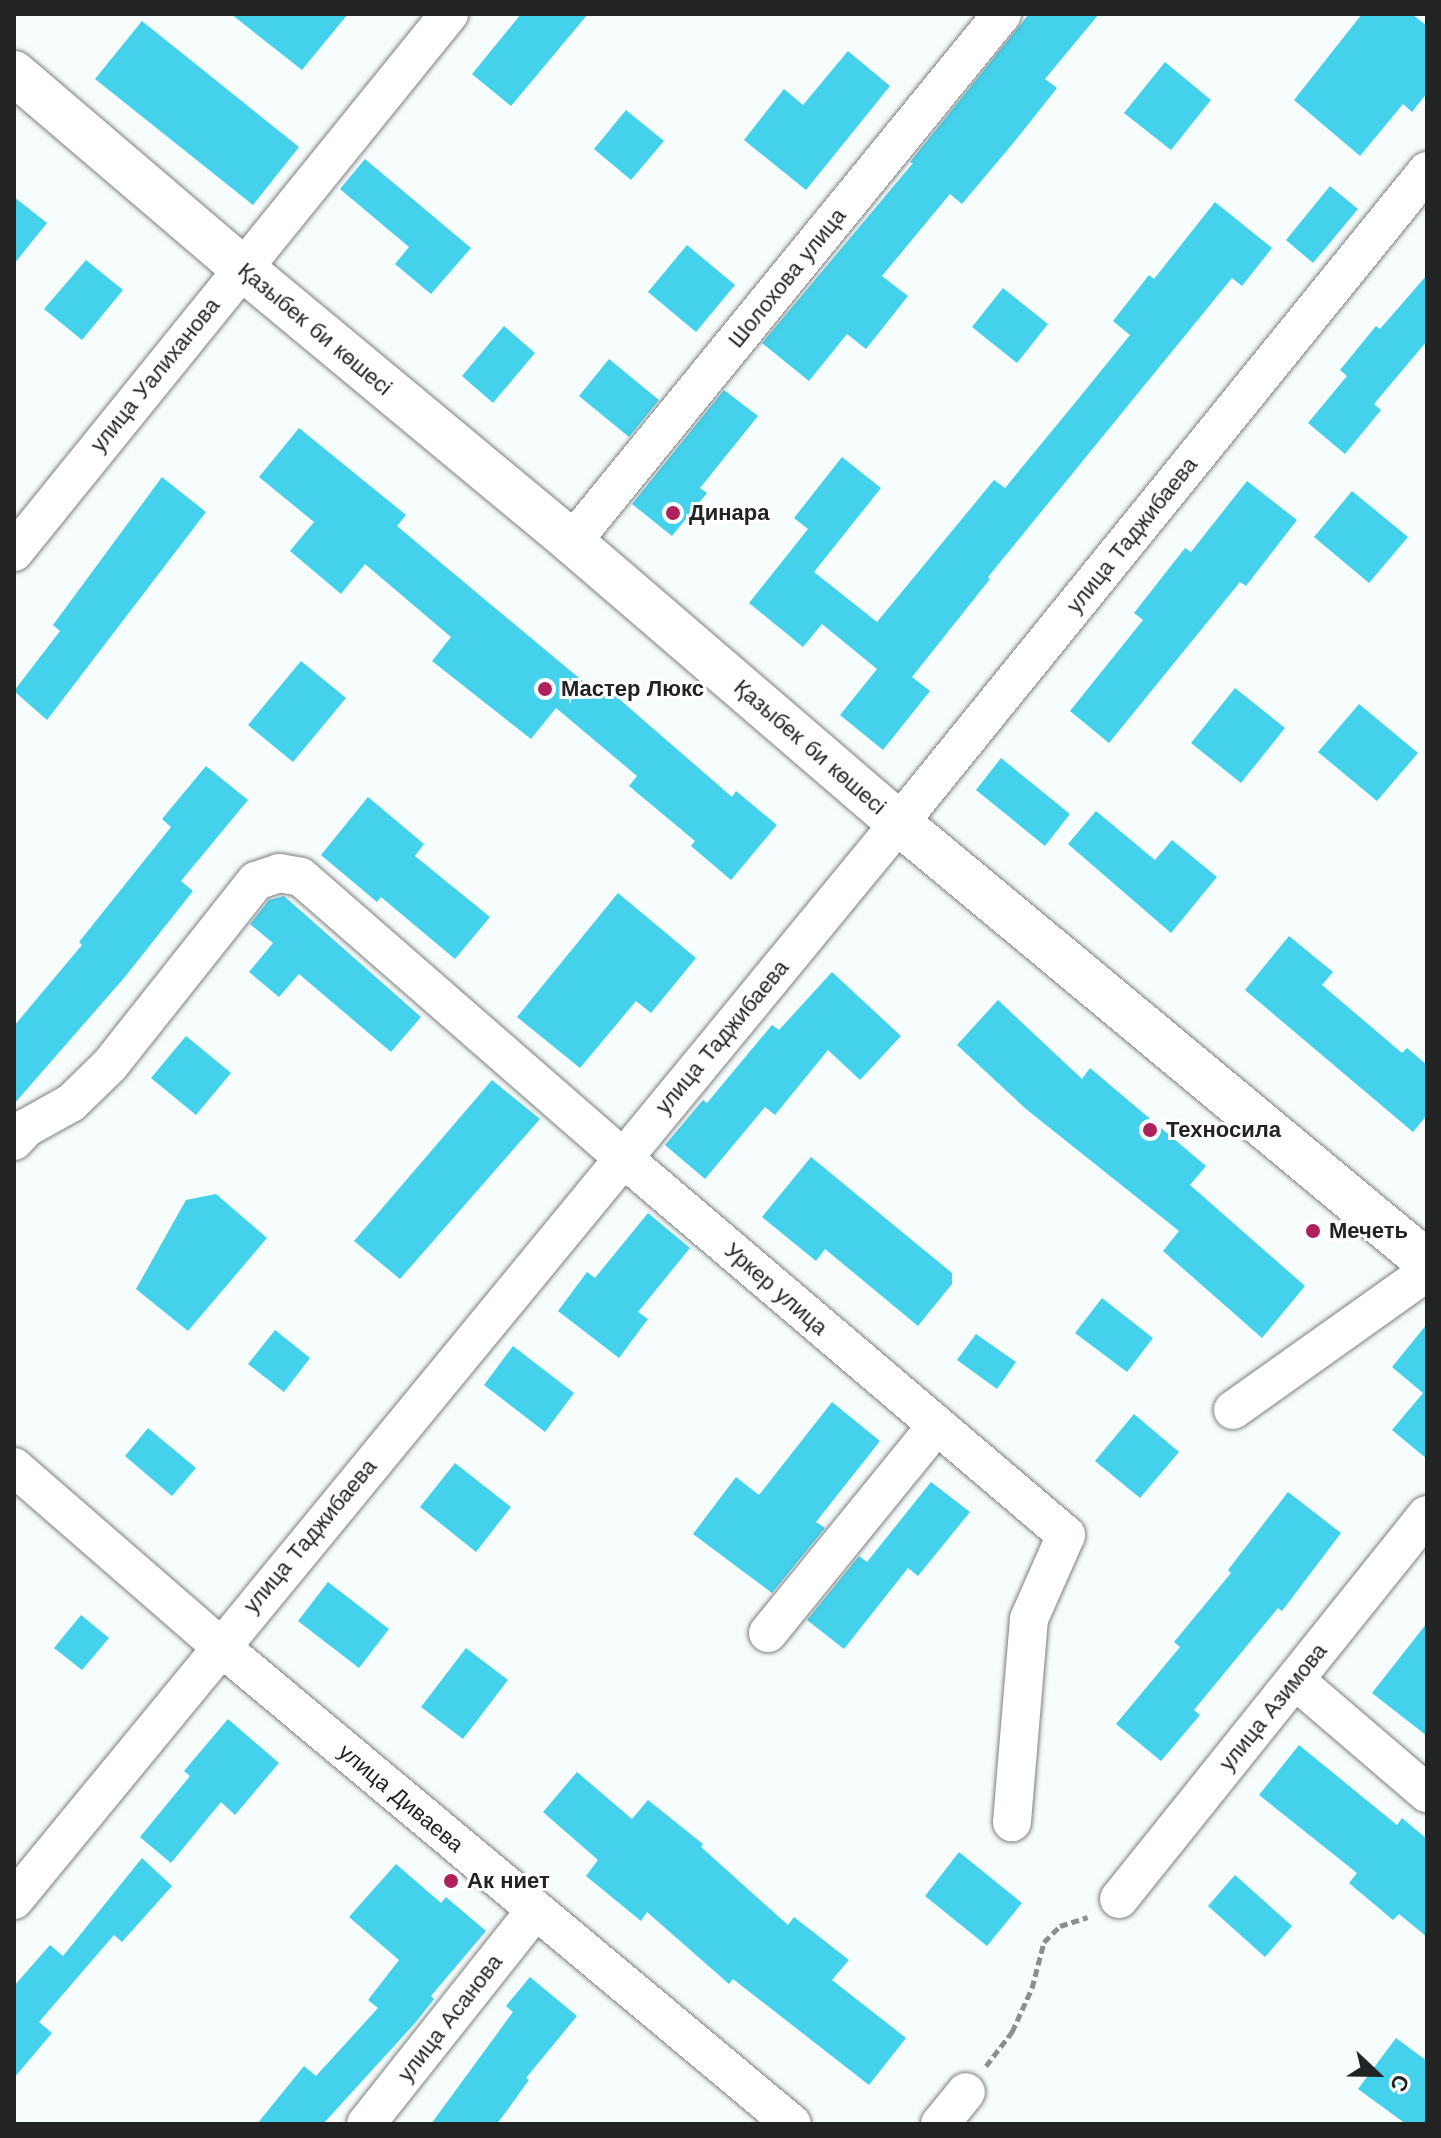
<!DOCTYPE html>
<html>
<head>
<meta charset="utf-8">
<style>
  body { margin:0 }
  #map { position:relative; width:1441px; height:2138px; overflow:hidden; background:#f7fcfd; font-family:"Work Sans",sans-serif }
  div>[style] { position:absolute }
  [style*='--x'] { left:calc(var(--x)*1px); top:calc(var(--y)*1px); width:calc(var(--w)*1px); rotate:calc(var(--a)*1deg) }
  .building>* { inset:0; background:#44d1eb }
  .path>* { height:5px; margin-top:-2.5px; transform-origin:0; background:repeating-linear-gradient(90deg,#8c8f90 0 8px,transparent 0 12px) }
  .roads { filter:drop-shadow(0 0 2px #7b7f7f) drop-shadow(0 0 2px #7b7f7f) }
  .minor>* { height:38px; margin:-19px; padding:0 19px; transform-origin:19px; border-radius:19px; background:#fff }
  .major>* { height:44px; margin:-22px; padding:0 22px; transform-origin:22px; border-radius:22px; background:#fff }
  .dots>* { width:22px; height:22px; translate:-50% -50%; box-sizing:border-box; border:4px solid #fff; border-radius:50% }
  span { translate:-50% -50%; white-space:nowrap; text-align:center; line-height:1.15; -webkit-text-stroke:6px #fff; paint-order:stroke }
  .street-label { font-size:22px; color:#222323 }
  .poi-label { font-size:22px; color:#222323; font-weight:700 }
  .left { translate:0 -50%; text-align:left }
  .frame { position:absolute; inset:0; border:16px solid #222323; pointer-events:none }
  .north { position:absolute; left:1337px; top:2034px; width:80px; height:80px; -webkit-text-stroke:6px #fff; paint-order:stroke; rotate:112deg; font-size:22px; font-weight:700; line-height:32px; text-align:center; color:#222323 }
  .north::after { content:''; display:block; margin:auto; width:28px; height:36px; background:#222323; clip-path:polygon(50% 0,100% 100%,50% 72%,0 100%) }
</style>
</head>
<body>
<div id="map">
  <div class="building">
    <i style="clip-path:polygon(231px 14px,348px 14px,302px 70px)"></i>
    <i style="clip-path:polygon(521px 14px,588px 14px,511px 106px,472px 74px)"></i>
    <i style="clip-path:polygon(1029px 14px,1099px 14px,1045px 79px,1057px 88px,1019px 136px,962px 204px,950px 194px,882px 276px,908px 296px,866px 349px,847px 334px,809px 381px,762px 343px,913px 163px,910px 162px)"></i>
    <i style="clip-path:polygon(1362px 14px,1412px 14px,1427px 26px,1427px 93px,1412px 112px,1403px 104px,1360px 156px,1294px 100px)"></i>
    <i style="clip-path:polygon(142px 21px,299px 147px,253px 205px,95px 79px)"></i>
    <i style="clip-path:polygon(848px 51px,890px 86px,806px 190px,744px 140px,784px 89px,803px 105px)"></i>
    <i style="clip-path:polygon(1165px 62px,1211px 100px,1171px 150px,1124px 113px)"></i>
    <i style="clip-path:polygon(626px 110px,664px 141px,631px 180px,594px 149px)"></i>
    <i style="clip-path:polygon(365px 159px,471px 248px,431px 294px,395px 264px,409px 247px,340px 189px)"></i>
    <i style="clip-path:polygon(1330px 186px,1358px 209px,1313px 263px,1286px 240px)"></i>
    <i style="clip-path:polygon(14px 197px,47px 223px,14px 264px)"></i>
    <i style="clip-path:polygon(1215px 202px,1272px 248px,1242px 286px,1232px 278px,988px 577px,990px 579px,912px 677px,930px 691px,883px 750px,840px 715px,877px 669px,822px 624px,803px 647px,749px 603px,808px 529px,794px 518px,842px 457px,881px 488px,814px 572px,877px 622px,994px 480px,1005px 488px,1079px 398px,1130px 335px,1113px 321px,1149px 275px,1154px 279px)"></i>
    <i style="clip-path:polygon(687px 245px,735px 285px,696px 332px,648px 292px)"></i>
    <i style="clip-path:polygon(86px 260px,123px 290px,82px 340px,44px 309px)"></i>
    <i style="clip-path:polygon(1427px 275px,1427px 341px,1374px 404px,1381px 410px,1345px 454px,1308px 423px,1347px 376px,1340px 370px,1376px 326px,1380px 329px)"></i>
    <i style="clip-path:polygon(1003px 288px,1048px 324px,1017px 363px,972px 327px)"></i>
    <i style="clip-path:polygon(504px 326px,535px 353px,493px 403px,462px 376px)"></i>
    <i style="clip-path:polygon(609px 359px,659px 400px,629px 437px,579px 396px)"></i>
    <i style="clip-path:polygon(724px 390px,758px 416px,700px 488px,707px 493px,672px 536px,632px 504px)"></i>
    <i style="clip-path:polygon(299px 428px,406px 515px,397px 526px,483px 598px,597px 693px,603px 685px,732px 797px,736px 791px,777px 825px,731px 880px,691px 846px,695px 841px,629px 786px,637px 776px,556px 708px,531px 739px,432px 661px,451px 637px,365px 564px,341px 594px,290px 551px,314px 522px,259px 477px)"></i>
    <i style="clip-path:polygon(162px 477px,206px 512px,47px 720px,14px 691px,60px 631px,53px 625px)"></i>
    <i style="clip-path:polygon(1247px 481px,1297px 520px,1246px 586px,1240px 582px,1109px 743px,1070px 711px,1143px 620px,1134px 613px,1185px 548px,1191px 552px)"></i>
    <i style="clip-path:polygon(1352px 491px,1408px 537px,1369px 583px,1314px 537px)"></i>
    <i style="clip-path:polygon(301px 661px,346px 698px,293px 762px,248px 725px)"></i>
    <i style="clip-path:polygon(1235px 688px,1285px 728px,1241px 783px,1191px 743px)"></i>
    <i style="clip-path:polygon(1359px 704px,1418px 753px,1377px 801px,1318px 752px)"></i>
    <i style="clip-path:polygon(1001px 758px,1070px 814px,1045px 846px,976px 790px)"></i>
    <i style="clip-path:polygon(206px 766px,248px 800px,181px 881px,193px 891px,124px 978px,14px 1104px,14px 1026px,82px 945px,79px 942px,171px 827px,162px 819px)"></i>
    <i style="clip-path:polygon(368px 797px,424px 844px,415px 856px,490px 917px,455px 959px,381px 897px,377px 902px,321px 855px)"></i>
    <i style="clip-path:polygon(1096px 811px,1155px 860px,1172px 840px,1217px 877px,1171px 933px,1068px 844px)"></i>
    <i style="clip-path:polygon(618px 893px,696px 958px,651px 1013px,636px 1001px,580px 1068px,517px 1017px)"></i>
    <i style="clip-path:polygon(284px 896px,421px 1017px,391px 1052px,299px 974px,279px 997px,249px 972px,273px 943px,250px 924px,269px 900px)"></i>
    <i style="clip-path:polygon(1289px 936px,1333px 972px,1322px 985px,1402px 1053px,1407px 1048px,1427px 1065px,1427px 1115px,1413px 1132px,1245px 990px)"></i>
    <i style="clip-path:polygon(832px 972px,901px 1036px,860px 1080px,828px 1050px,775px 1115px,765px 1107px,705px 1179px,665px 1145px,703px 1100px,707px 1103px,772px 1025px,779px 1030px)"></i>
    <i style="clip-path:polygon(998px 1000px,1082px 1079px,1090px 1068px,1206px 1166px,1190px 1185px,1305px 1286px,1262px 1338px,1163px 1251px,1179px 1231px,1026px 1109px,957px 1045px)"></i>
    <i style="clip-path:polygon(186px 1036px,231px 1073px,196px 1115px,151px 1078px)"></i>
    <i style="clip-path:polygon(492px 1080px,540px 1119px,400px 1279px,354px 1241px)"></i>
    <i style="clip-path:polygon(811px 1157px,952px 1273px,952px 1284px,918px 1326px,825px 1249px,816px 1261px,762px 1217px)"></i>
    <i style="clip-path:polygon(216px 1194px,267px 1238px,188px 1331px,136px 1289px,186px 1200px)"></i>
    <i style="clip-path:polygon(648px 1213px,690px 1248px,638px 1312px,648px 1319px,619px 1358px,558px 1311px,587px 1272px,595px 1278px)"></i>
    <i style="clip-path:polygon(1102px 1298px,1153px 1338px,1127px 1372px,1075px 1333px)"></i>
    <i style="clip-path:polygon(1427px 1324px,1427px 1459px,1392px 1430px,1423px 1393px,1392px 1367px)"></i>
    <i style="clip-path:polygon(275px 1330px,310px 1358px,284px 1392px,248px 1364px)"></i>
    <i style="clip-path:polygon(976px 1334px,1016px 1362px,997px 1389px,957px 1360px)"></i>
    <i style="clip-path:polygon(513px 1346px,574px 1393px,545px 1432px,484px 1385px)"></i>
    <i style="clip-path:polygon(832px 1402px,880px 1441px,816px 1522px,825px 1528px,772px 1593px,693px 1534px,736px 1477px,759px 1495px)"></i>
    <i style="clip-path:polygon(1134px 1414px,1179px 1452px,1140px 1498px,1095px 1461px)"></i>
    <i style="clip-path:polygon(148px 1428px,196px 1468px,172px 1496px,125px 1456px)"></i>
    <i style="clip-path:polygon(455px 1463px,511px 1507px,476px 1552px,420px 1507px)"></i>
    <i style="clip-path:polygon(931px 1482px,970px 1512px,918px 1576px,908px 1568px,844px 1649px,807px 1620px,859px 1556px,867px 1562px)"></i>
    <i style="clip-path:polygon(1288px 1492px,1341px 1533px,1282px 1611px,1278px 1608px,1194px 1710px,1200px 1715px,1161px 1761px,1116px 1724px,1180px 1647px,1174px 1642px,1231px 1573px,1228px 1570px)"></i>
    <i style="clip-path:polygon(328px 1582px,389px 1629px,359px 1668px,298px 1621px)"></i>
    <i style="clip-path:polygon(81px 1615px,109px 1638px,82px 1670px,54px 1648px)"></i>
    <i style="clip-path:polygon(1427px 1623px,1427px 1736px,1372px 1693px)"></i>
    <i style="clip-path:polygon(466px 1648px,508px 1680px,463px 1739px,421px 1707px)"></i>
    <i style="clip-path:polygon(228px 1719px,279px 1763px,235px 1815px,221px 1802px,171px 1863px,140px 1837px,190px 1776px,184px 1771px)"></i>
    <i style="clip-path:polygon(1299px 1745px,1397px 1825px,1402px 1818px,1427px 1839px,1427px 1937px,1399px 1914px,1393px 1920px,1349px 1883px,1357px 1873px,1259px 1795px)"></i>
    <i style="clip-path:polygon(577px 1772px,632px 1819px,648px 1800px,703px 1844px,701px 1847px,788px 1925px,794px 1917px,849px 1960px,832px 1980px,906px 2038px,869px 2085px,733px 1979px,729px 1984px,647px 1912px,641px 1921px,586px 1876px,598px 1860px,543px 1812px)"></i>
    <i style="clip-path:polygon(959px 1852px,1022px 1903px,987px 1946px,925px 1896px)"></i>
    <i style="clip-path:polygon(142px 1858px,172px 1886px,122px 1942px,114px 1935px,39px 2022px,52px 2033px,14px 2078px,14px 1986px,50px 1945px,63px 1956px)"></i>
    <i style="clip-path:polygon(396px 1864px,441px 1903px,446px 1897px,486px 1931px,431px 1996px,434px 1999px,415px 2023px,323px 2124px,257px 2124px,304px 2066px,316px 2076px,378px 2008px,368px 2000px,399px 1960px,349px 1917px)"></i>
    <i style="clip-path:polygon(1235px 1875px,1292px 1926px,1265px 1957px,1208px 1906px)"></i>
    <i style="clip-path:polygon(530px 1977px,577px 2016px,526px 2078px,529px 2080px,497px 2124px,431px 2124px,513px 2012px,506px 2006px)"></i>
    <i style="clip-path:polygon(1396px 2038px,1427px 2061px,1427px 2124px,1406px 2124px,1358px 2089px)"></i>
  </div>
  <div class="path">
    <i style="--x:986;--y:2066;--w:43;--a:-52.6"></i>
    <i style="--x:1012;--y:2032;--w:48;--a:-65.6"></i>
    <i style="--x:1032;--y:1988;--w:48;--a:-75.4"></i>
    <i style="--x:1044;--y:1942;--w:23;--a:-45"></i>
    <i style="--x:1060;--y:1926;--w:29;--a:-18"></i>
  </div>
  <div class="roads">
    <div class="minor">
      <i style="--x:572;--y:542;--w:681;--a:-50.84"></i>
      <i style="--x:14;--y:552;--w:692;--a:-51.04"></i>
      <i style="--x:14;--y:1141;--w:18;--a:-47"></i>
      <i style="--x:26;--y:1128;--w:51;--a:-29.1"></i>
      <i style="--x:71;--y:1103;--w:54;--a:-44.3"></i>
      <i style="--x:110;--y:1065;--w:235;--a:-51.6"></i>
      <i style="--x:256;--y:881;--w:24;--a:-19"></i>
      <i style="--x:279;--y:873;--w:22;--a:10"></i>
      <i style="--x:301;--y:877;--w:426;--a:41.1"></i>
      <i style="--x:622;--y:1157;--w:583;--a:40.41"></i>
      <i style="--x:1066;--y:1535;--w:92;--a:113.8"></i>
      <i style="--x:1029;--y:1619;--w:204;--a:94.8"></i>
      <i style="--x:1233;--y:1410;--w:238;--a:-35.4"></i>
      <i style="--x:14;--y:1467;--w:273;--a:41"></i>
      <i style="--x:220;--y:1646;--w:745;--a:39.88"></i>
      <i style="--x:768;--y:1633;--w:267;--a:-50.9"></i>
      <i style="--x:1295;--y:1680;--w:174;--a:40.6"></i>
      <i style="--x:1119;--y:1899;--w:492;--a:-51.3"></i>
      <i style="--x:14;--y:1900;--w:1394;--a:-50.59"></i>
      <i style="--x:899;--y:823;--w:839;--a:-51"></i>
      <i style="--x:366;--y:2124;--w:272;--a:-51.6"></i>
      <i style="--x:940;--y:2124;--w:41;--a:-50.9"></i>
    </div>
    <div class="major">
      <i style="--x:14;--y:73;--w:299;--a:40.5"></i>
      <i style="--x:241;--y:267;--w:430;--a:39.7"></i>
      <i style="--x:572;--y:542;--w:431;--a:40.7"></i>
      <i style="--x:899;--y:823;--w:687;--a:39.74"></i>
    </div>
  </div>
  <div class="dots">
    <i style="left:673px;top:513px;background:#af215b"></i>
    <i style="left:545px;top:689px;background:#af215b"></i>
    <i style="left:1150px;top:1130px;background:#af215b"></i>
    <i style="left:1313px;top:1231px;background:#af215b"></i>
    <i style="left:451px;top:1881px;background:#af215b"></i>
  </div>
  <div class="street-label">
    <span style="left:787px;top:278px;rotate:-51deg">Шолохова улица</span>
    <span style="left:315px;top:329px;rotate:40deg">Қазыбек би көшесі</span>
    <span style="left:155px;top:375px;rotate:-51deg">улица Уалиханова</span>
    <span style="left:1132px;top:535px;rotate:-51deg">улица Таджибаева</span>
    <span style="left:810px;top:747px;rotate:41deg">Қазыбек би көшесі</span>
    <span style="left:722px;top:1037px;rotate:-50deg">улица Таджибаева</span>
    <span style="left:776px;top:1289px;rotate:41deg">Уркер улица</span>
    <span style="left:310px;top:1536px;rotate:-50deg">улица Таджибаева</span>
    <span style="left:1273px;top:1707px;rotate:-51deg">улица Азимова</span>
    <span style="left:401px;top:1798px;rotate:40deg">улица Диваева</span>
    <span style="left:450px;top:2018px;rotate:-52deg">улица Асанова</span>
  </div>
  <div class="poi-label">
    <span class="left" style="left:689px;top:513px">Динара</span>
    <span class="left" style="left:561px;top:689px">Мастер Люкс</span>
    <span class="left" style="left:1166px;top:1130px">Техносила</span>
    <span class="left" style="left:1329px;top:1231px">Мечеть</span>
    <span class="left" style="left:467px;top:1881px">Ак ниет</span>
  </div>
  <div class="frame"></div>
  <div class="north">С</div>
</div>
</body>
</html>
